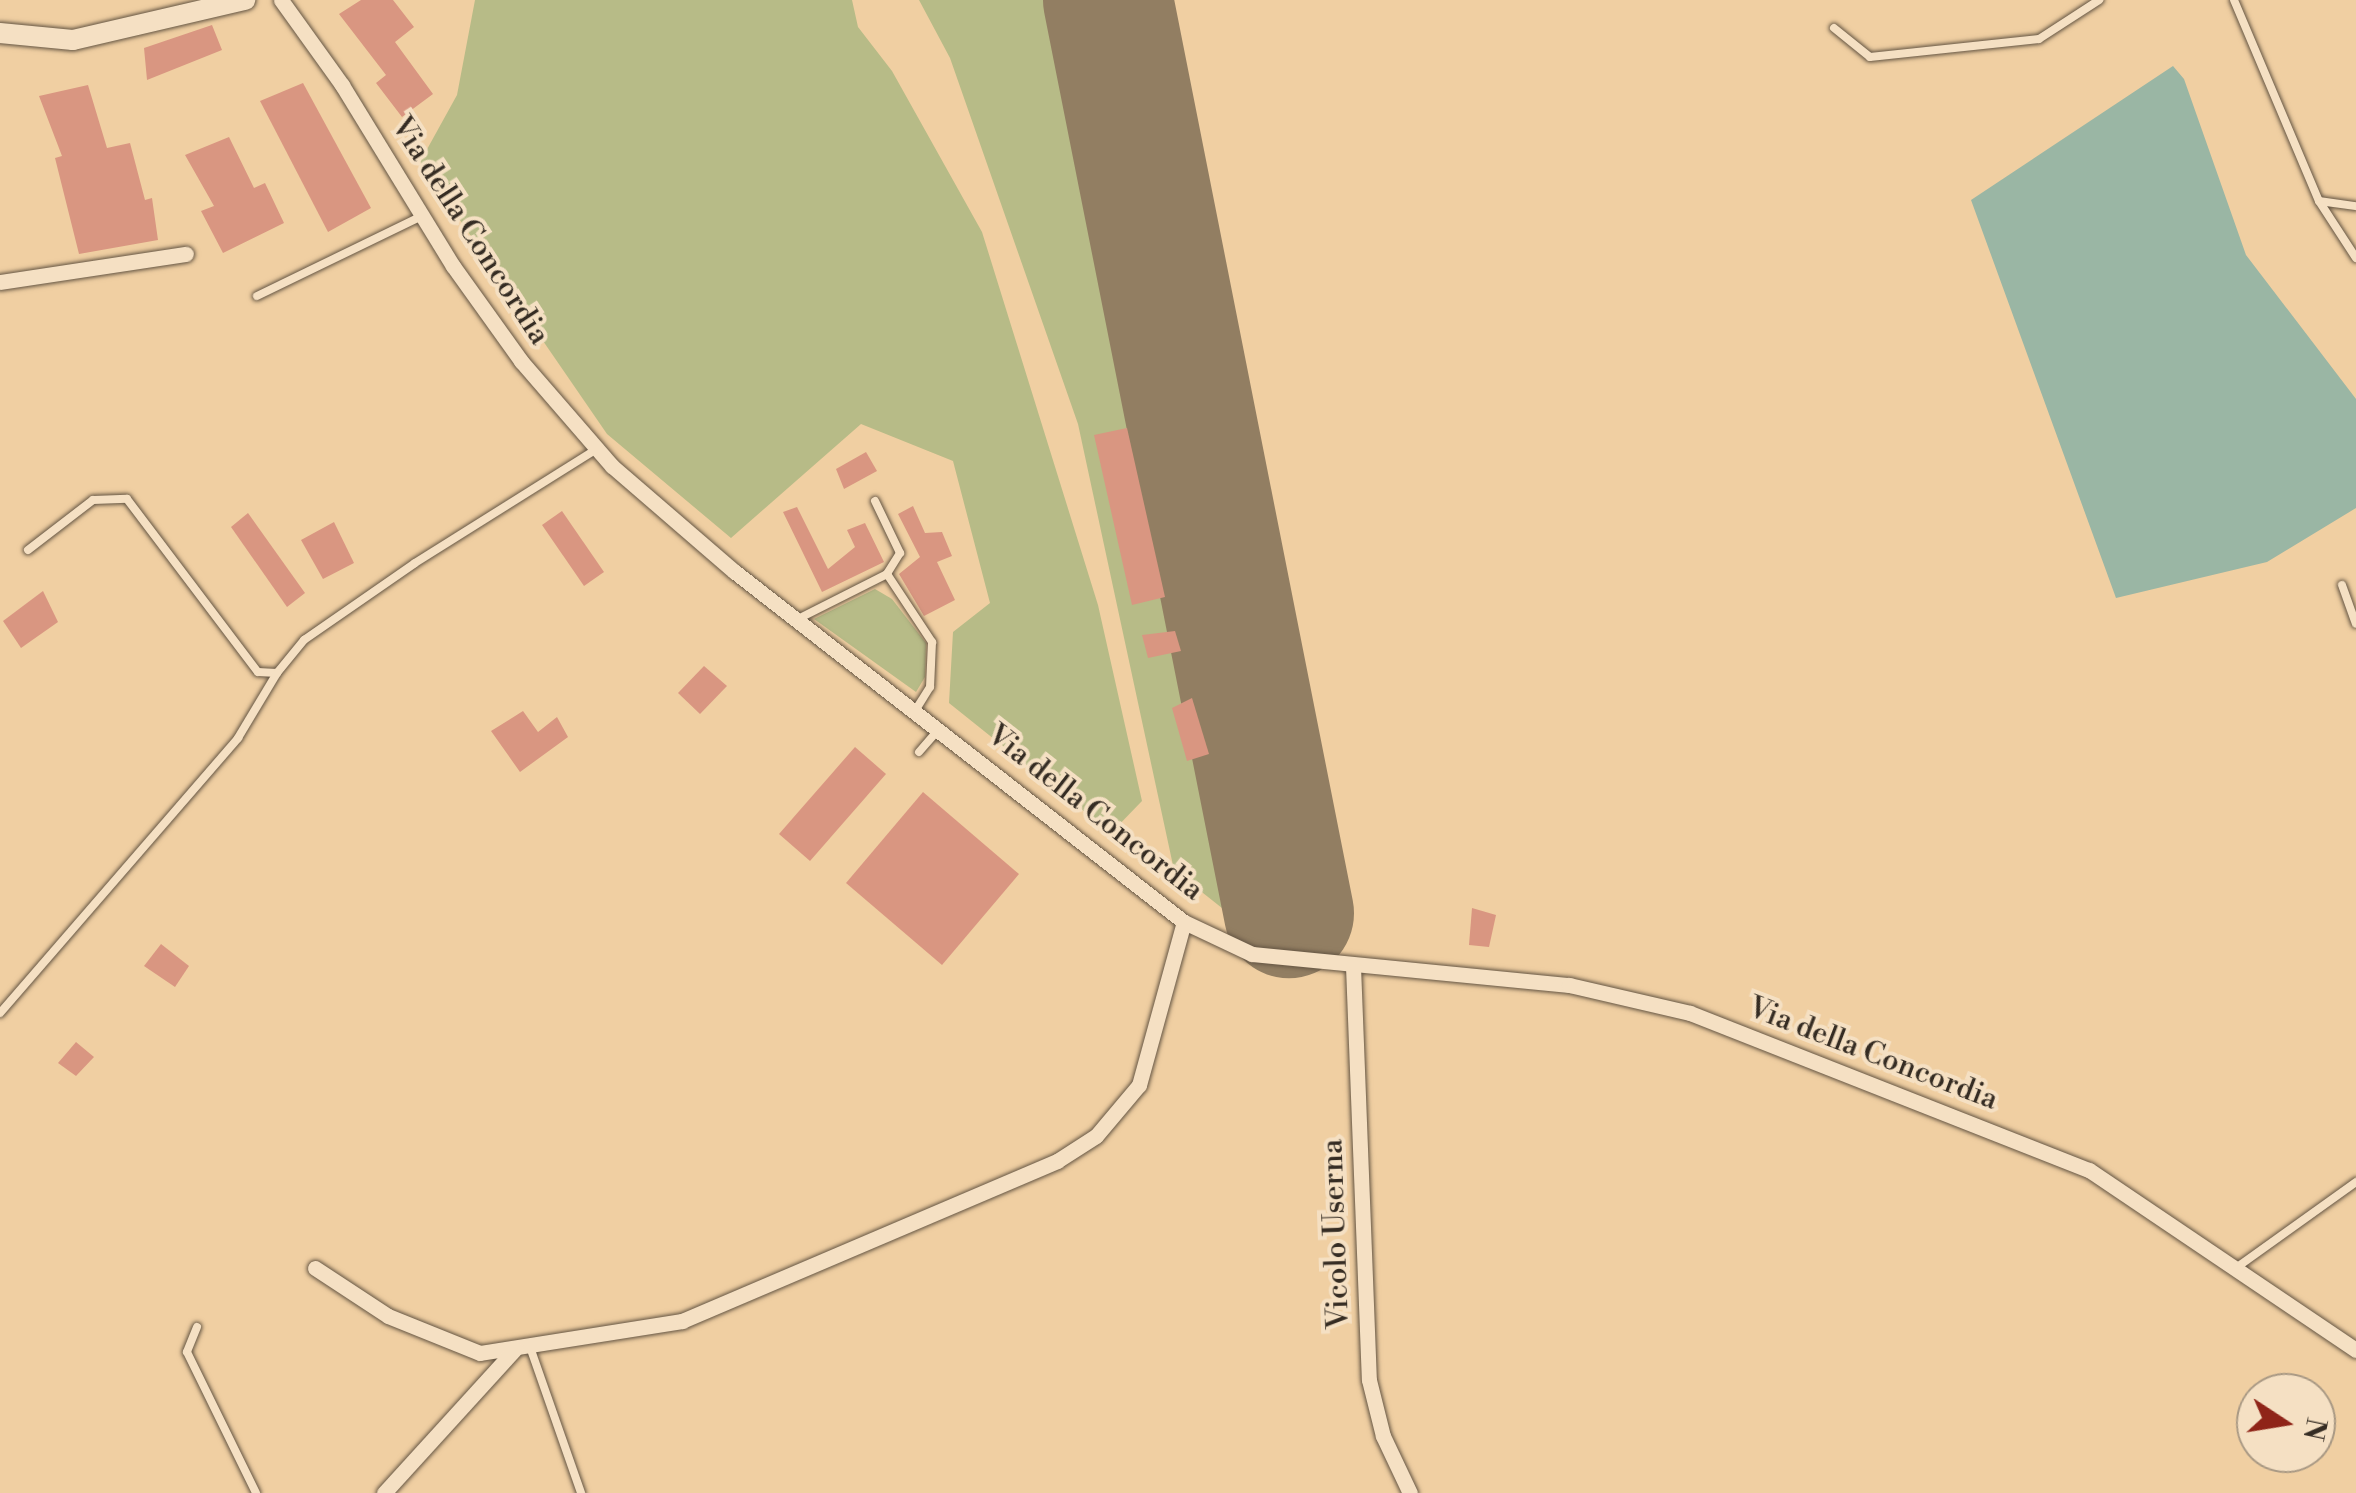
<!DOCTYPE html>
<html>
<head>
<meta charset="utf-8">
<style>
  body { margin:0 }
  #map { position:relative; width:2356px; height:1493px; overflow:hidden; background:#f0cfa2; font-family:"Libre Bodoni",serif }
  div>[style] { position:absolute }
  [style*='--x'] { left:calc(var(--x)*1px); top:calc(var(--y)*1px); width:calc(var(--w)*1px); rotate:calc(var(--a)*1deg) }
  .green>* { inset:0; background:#b7bb87 }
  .water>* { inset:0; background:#9ab6a4 }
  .runway>* { height:130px; margin:-65px; padding:0 65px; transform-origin:65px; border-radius:65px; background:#927e62 }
  .building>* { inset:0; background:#d99681 }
  .roads { filter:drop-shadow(0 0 2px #645543) drop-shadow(0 0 2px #645543) }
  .service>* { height:8px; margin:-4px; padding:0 4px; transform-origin:4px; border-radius:4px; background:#f5e0c3 }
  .minor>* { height:15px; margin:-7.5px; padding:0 7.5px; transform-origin:7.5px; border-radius:7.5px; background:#f5e0c3 }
  .tertiary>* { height:20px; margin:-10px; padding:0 10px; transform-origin:10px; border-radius:10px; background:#f5e0c3 }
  span { translate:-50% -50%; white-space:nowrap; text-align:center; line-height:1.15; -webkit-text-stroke:8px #f5e0c3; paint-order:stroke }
  .street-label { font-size:30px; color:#352c23 }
  .north { position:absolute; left:2236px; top:1373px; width:100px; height:100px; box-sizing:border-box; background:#f5e0c3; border:2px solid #a89883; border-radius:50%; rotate:102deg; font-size:28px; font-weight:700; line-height:40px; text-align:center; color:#352c23 }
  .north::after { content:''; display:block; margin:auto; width:35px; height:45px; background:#8f2418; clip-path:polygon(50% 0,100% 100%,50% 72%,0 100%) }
</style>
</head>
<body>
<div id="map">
  <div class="green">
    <i style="clip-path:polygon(475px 0,852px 0,858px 27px,892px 71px,982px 232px,1098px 605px,1142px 801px,1111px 833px,949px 703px,953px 632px,990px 603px,953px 461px,861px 424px,731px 538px,607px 434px,420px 162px,457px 95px)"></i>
    <i style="clip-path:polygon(919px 0,1145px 0,1333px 938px,1256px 935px,1174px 870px,1078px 424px,950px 58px)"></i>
    <i style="clip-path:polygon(875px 589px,892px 599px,926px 643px,925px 677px,916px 692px,814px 619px)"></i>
  </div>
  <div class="water">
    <i style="clip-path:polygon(2173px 66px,2184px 79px,2246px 255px,2356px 399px,2356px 508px,2267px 562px,2116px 598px,1971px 200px)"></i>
  </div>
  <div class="runway">
    <i style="--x:1108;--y:0;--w:931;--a:78.79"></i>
  </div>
  <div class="building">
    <i style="clip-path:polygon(361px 0,393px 0,414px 27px,395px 42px,433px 94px,402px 117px,376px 83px,386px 75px,339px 14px)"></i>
    <i style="clip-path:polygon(212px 25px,222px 50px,147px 80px,144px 48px)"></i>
    <i style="clip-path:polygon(303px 83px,371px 208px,328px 232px,260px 101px)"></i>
    <i style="clip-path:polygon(88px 85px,107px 148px,130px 143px,145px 200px,152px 198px,158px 240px,79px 254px,55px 158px,62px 156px,39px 96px)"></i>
    <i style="clip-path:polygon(229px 137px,254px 188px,265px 183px,284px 223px,223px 253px,201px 211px,214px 206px,185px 155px)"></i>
    <i style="clip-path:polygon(1127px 428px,1165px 597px,1132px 605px,1094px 435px)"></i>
    <i style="clip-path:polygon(866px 452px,877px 471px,844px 489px,836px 469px)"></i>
    <i style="clip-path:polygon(913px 506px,925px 533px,942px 532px,952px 556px,937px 562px,955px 600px,924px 616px,899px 574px,920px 557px,898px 514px)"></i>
    <i style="clip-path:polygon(797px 507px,828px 569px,855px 547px,847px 530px,865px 523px,884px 562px,822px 592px,783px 512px)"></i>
    <i style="clip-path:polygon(562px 511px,604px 572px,584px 586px,542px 525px)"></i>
    <i style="clip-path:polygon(248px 513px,305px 593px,287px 607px,231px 527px)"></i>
    <i style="clip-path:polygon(334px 522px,354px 563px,323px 579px,301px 540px)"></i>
    <i style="clip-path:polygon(43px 591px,58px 622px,21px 648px,3px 621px)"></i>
    <i style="clip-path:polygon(1175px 631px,1181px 651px,1148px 658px,1142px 635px)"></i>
    <i style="clip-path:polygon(704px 666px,727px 686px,700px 714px,678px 693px)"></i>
    <i style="clip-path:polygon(1192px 698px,1209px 754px,1187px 761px,1172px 708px)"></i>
    <i style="clip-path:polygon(523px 711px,538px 732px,557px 717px,568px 737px,520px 772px,491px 731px)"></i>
    <i style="clip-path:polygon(855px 747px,886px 774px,810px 861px,779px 834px)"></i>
    <i style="clip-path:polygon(923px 792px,1019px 874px,942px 965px,846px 883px)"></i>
    <i style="clip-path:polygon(1472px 908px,1496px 915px,1489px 947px,1469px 945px)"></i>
    <i style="clip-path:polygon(161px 944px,189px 966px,175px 987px,144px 966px)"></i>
    <i style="clip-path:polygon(76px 1042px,94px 1057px,76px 1076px,58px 1063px)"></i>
  </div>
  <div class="roads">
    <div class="service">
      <i style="--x:2234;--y:0;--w:218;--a:67.1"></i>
      <i style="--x:2319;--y:201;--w:37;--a:8"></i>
      <i style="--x:1834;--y:28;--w:46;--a:38.9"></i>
      <i style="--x:1870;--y:57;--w:170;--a:-6.1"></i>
      <i style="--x:2039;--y:39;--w:72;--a:-33"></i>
      <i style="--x:2319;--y:201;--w:68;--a:57"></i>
      <i style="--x:257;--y:296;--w:183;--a:-25.9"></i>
      <i style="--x:875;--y:501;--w:58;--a:64.3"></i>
      <i style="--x:900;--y:553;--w:25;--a:122"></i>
      <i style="--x:887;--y:574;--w:82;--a:56.5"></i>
      <i style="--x:932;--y:642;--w:45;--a:92.5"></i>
      <i style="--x:930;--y:687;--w:25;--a:122"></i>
      <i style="--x:28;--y:550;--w:82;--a:-37.6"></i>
      <i style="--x:93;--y:500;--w:34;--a:-2"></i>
      <i style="--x:127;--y:499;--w:217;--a:52.9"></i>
      <i style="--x:258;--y:672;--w:19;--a:3"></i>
      <i style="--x:277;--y:673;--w:43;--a:-50.7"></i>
      <i style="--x:304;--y:640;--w:135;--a:-34.7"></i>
      <i style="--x:415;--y:563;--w:215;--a:-32.1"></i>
      <i style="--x:2342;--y:585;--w:41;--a:70.3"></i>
      <i style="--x:798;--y:619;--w:100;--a:-26.8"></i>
      <i style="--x:919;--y:752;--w:30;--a:-49"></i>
      <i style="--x:0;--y:1013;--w:364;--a:-49.1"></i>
      <i style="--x:238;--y:738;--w:76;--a:-59"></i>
      <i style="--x:2236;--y:1268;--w:148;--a:-35.6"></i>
      <i style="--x:197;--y:1327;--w:27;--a:112"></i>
      <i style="--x:187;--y:1352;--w:157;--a:63.9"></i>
      <i style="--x:530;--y:1347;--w:155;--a:70.7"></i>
    </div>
    <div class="minor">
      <i style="--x:281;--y:0;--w:105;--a:54.3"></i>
      <i style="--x:342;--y:85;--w:212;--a:58.5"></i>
      <i style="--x:453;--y:266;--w:117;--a:54.4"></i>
      <i style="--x:521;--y:361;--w:139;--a:49.1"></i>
      <i style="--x:612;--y:466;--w:162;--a:40.8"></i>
      <i style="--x:735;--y:572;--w:569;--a:37.94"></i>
      <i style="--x:1184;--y:922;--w:75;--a:25.2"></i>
      <i style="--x:1252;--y:954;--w:319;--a:5.6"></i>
      <i style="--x:1569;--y:985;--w:124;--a:13"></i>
      <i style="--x:1690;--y:1013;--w:429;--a:21.5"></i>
      <i style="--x:2089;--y:1170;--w:322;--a:34"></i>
      <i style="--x:0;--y:282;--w:188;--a:-8.6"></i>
      <i style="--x:1353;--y:966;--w:414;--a:87.8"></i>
      <i style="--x:1369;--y:1380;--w:58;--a:76"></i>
      <i style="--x:1383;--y:1436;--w:63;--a:64.7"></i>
      <i style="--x:315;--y:1268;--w:87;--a:33.3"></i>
      <i style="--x:388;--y:1316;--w:99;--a:21.9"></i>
      <i style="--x:480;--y:1353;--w:205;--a:-9"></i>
      <i style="--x:682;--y:1321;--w:408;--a:-23.1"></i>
      <i style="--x:1057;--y:1161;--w:46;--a:-32.7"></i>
      <i style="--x:1096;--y:1136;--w:67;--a:-49.9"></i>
      <i style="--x:1139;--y:1085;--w:169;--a:-74.6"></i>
      <i style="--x:384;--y:1493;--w:195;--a:-47.7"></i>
    </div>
    <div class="tertiary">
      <i style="--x:0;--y:33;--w:73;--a:5.5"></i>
      <i style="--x:73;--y:40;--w:177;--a:-13.1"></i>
    </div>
  </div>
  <div class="street-label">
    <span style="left:470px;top:231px;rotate:57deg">Via della Concordia</span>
    <span style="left:1095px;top:813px;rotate:38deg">Via della Concordia</span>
    <span style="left:1873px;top:1054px;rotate:21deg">Via della Concordia</span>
    <span style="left:1336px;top:1234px;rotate:-92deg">Vicolo Userna</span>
  </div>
  <div class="north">N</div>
</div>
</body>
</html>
